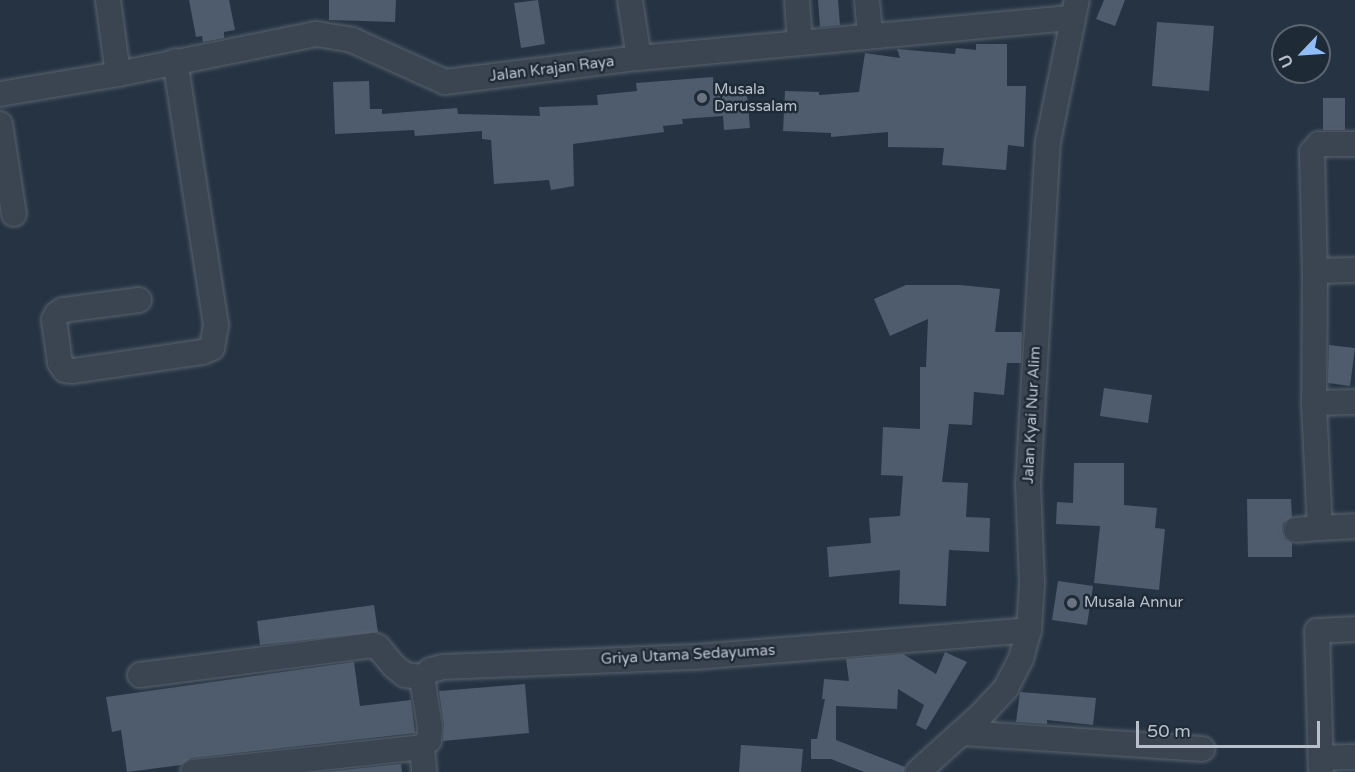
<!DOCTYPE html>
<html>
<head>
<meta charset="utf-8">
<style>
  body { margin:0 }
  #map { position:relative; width:1355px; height:772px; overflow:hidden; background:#263342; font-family:"Varela Round",sans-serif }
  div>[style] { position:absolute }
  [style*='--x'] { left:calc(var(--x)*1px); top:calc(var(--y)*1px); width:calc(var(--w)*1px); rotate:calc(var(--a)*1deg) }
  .building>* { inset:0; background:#4f5c6d }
  .roads { filter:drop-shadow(0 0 2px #59636f) drop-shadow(0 0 2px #59636f) }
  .minor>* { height:24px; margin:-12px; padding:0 12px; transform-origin:12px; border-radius:12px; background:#3b4551 }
  .dots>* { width:16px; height:16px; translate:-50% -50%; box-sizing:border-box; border:3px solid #1f2a37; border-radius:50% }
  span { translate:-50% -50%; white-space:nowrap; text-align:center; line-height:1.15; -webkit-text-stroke:5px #1f2a37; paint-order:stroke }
  .street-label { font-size:15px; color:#b8c0cb }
  .poi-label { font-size:15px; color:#b8c0cb }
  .left { translate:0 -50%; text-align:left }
  .north { position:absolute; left:1271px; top:24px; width:60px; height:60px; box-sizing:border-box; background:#1f2a37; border:2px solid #5c6672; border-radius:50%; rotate:245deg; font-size:16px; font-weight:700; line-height:24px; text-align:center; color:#b8c0cb }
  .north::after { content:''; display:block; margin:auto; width:21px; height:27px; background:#90bcf8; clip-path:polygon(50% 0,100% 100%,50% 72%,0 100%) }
  .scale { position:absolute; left:1136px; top:721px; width:184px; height:27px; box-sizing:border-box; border:3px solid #b8c0cb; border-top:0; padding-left:8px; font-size:18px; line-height:21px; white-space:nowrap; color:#b8c0cb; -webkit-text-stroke:4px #1f2a37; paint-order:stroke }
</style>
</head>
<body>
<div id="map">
  <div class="building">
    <i style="clip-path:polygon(189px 0,229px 0,235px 30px,224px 32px,224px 38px,203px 42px,202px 36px,196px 37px)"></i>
    <i style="clip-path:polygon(329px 0,396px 0,395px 22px,329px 20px)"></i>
    <i style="clip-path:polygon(538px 0,545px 44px,521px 48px,514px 3px)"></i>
    <i style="clip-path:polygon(818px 0,838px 0,840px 25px,820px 27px)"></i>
    <i style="clip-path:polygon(1104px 0,1125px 0,1115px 26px,1096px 19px)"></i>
    <i style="clip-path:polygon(1157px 22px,1214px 26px,1209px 91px,1152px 86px)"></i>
    <i style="clip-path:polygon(976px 44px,1007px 44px,1007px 86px,1026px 86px,1024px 147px,1008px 145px,1006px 170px,942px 165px,944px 148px,888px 147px,888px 132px,831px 137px,831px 133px,783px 131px,785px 91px,819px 92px,819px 95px,859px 92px,865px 53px,900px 58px,897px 49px,955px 54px,956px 48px,976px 50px)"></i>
    <i style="clip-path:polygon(713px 77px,714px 87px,746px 84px,750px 128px,724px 130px,723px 116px,682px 119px,683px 124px,663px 126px,664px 132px,573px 144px,574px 186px,551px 190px,549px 180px,494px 184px,491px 140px,482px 139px,482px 131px,415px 136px,414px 130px,335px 134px,333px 82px,369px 81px,370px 109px,382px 109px,382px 114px,457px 108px,458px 114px,540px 116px,539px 107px,598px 105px,597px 95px,637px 91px,636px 83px)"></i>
    <i style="clip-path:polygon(1323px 98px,1345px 98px,1345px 130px,1323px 130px)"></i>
    <i style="clip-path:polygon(906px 285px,960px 285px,1000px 289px,995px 332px,1022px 332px,1021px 363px,1007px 363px,1004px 395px,974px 392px,972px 425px,949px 424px,942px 482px,968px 483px,966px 517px,990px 518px,989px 552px,949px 550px,946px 606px,899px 604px,900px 570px,829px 577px,827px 547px,871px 543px,869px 518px,900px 516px,903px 476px,881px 475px,883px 427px,920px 429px,920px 367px,926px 367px,928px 319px,890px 336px,874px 299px)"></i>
    <i style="clip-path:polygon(1329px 345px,1355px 348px,1350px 386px,1328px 383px)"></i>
    <i style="clip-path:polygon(1104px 388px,1152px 395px,1148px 423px,1100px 416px)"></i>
    <i style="clip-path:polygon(1074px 463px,1124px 463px,1124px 505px,1157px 508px,1155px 528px,1165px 529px,1159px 590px,1094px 583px,1100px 526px,1056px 524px,1057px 502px,1073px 503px)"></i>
    <i style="clip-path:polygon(1247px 499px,1291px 499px,1292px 517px,1283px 523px,1282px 531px,1285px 539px,1292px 543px,1292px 557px,1248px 557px)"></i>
    <i style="clip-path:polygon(1058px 581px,1093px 586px,1087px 625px,1052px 620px)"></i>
    <i style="clip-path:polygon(374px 605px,378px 632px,260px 645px,257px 621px)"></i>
    <i style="clip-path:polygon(945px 652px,967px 662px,926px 730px,916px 725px,924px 705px,898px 689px,897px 709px,836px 706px,836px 740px,905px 767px,904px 772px,864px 772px,831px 759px,811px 759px,811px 739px,817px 739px,825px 699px,822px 699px,824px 679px,849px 681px,846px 659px,903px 654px,936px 674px)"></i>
    <i style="clip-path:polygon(354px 662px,360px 706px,411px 700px,415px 733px,191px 758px,181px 765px,127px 772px,121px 730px,112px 732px,106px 697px)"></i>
    <i style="clip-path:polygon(525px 684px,529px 733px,443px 741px,444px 725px,439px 691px)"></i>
    <i style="clip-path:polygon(1020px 692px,1096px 698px,1093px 725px,1047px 720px,1047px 724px,1016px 722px)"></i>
    <i style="clip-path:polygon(741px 745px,803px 749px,801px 772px,739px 772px)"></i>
    <i style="clip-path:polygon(401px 764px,402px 772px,324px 772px)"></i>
  </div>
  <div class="roads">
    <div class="minor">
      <i style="--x:108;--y:0;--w:75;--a:82.3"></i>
      <i style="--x:118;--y:74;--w:202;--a:-11.4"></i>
      <i style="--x:316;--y:34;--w:36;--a:9"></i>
      <i style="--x:352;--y:40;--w:102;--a:24.3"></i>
      <i style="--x:445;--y:82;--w:195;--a:-7.1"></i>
      <i style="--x:639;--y:58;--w:435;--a:-5.3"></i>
      <i style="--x:630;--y:0;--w:59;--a:81.2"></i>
      <i style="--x:797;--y:0;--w:43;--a:86"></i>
      <i style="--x:867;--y:0;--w:36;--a:85"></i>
      <i style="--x:0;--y:94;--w:120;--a:-9.6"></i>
      <i style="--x:0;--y:124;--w:91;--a:81.2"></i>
      <i style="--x:1355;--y:144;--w:36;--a:180"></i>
      <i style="--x:1319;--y:144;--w:11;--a:131"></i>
      <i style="--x:1312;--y:152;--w:119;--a:88.6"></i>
      <i style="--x:1315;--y:271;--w:132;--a:90.4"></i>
      <i style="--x:1314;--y:403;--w:125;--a:87.3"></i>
      <i style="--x:1320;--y:528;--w:35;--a:-3"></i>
      <i style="--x:1315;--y:271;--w:40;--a:-1.4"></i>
      <i style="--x:139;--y:300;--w:77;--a:172.5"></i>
      <i style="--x:63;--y:310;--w:7;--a:146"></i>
      <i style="--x:57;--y:314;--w:7;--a:117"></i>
      <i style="--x:54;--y:320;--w:43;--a:82.1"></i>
      <i style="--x:60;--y:363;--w:9;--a:54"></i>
      <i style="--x:65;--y:370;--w:8;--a:7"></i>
      <i style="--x:73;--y:371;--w:130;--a:-8.4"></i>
      <i style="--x:202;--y:352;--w:11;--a:-22"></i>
      <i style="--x:212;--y:348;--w:23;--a:-80"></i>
      <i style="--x:216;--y:325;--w:267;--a:-98.8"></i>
      <i style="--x:1314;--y:403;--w:41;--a:-1.4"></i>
      <i style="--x:1296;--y:530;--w:24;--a:-5"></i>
      <i style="--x:140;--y:675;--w:235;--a:-7.3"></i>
      <i style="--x:373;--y:645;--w:5;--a:22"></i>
      <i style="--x:378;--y:647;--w:25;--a:50"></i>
      <i style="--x:394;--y:666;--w:14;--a:39"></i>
      <i style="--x:405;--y:675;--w:17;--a:7"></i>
      <i style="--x:422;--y:677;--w:11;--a:-38"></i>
      <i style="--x:431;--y:670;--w:12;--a:-14"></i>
      <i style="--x:443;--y:667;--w:252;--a:-2.3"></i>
      <i style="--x:695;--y:657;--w:335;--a:-4.6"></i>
      <i style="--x:422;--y:677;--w:51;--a:80.9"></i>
      <i style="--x:430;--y:727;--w:13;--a:94"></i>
      <i style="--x:429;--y:740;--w:10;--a:135"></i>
      <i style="--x:422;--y:747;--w:25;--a:85"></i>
      <i style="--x:962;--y:733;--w:241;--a:3.8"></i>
      <i style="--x:1321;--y:758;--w:34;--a:-2"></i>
      <i style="--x:193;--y:772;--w:230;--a:-6.2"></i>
      <i style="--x:918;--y:772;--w:85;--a:-42.1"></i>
      <i style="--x:981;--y:715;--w:37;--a:-47"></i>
      <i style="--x:1006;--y:688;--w:33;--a:-63"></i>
      <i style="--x:1021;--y:659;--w:30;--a:-75"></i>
      <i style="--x:1029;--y:630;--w:47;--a:-86.3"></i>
      <i style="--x:1032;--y:583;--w:98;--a:-92.3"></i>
      <i style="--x:1028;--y:485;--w:344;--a:-86.7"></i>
      <i style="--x:1048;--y:142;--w:145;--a:-78.5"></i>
      <i style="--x:1321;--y:772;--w:141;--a:-91.6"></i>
      <i style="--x:1317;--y:631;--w:38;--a:-3"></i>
    </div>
  </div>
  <div class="dots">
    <i style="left:702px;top:98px;background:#6b7280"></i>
    <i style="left:1072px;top:603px;background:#6b7280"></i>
  </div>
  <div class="street-label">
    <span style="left:552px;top:69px;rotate:-7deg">Jalan Krajan Raya</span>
    <span style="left:1032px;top:415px;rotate:-87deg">Jalan Kyai Nur Alim</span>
    <span style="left:688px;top:655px;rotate:-3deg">Griya Utama Sedayumas</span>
  </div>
  <div class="poi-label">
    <span class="left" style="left:714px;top:98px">Musala<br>Darussalam</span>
    <span class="left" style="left:1084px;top:603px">Musala Annur</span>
  </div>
  <div class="north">U</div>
  <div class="scale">50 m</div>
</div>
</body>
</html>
